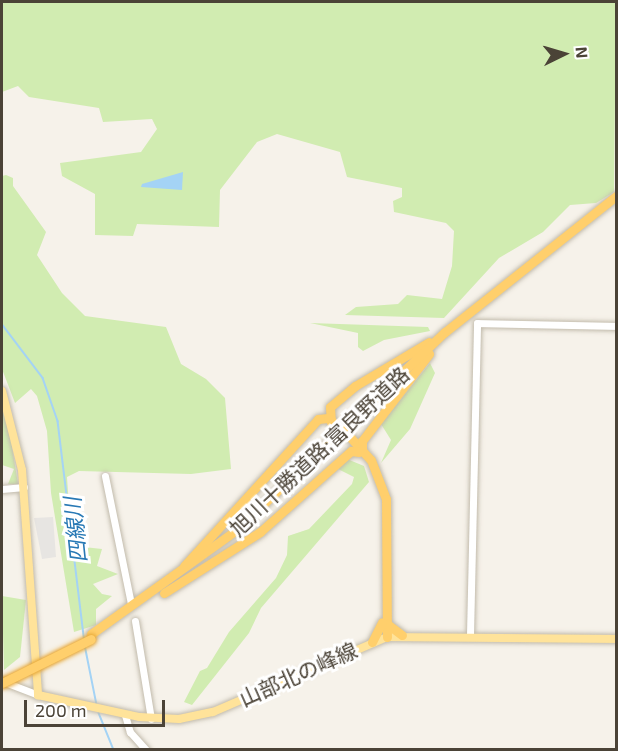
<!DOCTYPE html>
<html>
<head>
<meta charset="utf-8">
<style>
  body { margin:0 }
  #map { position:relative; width:618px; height:751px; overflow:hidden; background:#f6f2ea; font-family:"Exo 2","Noto Sans JP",sans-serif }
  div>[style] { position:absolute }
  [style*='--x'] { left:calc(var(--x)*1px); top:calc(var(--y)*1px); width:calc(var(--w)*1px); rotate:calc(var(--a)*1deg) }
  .green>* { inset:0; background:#d1ecb1 }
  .parking>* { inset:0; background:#e7e5e2 }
  .water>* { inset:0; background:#a4d3f5 }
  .stream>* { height:1.5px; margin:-0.75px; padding:0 0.75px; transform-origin:0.75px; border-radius:0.75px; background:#a4d3f5 }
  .roads { filter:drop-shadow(0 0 2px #c2bbac) drop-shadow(0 0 2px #c2bbac) }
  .minor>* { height:7px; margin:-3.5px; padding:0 3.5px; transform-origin:3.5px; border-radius:3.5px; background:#fff }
  .major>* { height:8px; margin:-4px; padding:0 4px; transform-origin:4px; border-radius:4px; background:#ffe39a }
  .highway>* { height:9px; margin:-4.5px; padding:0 4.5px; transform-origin:4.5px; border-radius:4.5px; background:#ffcf6c }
  .bridges { filter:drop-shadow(0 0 2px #e6a634) drop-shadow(0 0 2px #e6a634) }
  .highway-bridge>* { height:9px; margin:-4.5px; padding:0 4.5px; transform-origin:4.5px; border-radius:4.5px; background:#ffcf6c }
  span { translate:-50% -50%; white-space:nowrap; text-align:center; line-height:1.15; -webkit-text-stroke:6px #fff; paint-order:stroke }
  .street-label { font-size:21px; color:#4b4337 }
  .water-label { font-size:22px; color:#2879b5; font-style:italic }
  .frame { position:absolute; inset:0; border:3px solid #4b4337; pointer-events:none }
  .north { position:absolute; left:534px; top:24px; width:60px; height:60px; -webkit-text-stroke:4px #fff; paint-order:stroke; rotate:85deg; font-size:16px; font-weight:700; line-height:24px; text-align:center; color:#4b4337 }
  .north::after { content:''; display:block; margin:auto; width:21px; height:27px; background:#4b4337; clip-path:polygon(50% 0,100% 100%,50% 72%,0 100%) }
  .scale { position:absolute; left:24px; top:700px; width:141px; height:27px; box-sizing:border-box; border:3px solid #4b4337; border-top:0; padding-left:8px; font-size:18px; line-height:21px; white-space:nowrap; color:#4b4337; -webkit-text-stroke:4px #fff; paint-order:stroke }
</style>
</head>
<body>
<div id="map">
  <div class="green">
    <i style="clip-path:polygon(2px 2px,616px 2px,614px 192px,596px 203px,570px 205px,543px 232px,499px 258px,444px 318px,345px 315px,356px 307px,398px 304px,407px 295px,442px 299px,452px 266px,454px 231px,446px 223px,394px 212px,393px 201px,402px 197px,402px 188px,347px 177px,340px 152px,277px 134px,257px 142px,220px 190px,219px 227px,137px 224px,133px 236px,95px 235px,95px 194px,62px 176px,60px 163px,141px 152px,157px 129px,152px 119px,103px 122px,99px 108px,29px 97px,18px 86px,2px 92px)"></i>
    <i style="clip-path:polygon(6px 175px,13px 178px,13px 186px,46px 232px,37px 255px,62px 293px,85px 316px,166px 327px,181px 364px,206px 379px,225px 398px,231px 469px,191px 474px,79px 471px,67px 477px,71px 536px,84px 547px,102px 549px,97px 566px,118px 574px,93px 584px,102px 594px,112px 596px,96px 609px,96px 625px,74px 632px,51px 493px,47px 431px,37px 396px,31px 389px,15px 403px,2px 369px,2px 176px)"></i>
    <i style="clip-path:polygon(310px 323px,428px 327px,430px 331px,384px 340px,363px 351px,358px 347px,358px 333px)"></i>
    <i style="clip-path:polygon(430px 363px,435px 373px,410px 429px,381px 463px,391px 440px,381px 424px)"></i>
    <i style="clip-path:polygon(2px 404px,8px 422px,18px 484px,8px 484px,14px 469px,2px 465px)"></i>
    <i style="clip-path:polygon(347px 459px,364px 466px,369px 482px,261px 608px,249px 633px,192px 705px,184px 702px,200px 671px,207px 668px,229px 632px,276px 578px,287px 555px,288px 536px,309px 529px,352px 484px,354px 477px,338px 469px)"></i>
    <i style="clip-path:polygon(2px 596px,26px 600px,20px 657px,4px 670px)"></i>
  </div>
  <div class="parking">
    <i style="clip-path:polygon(53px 517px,56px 557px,42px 559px,34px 518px)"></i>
  </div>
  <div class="water">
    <i style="clip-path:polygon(183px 172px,182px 190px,141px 187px,142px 184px)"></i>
  </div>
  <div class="stream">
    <i style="--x:2;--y:324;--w:68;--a:52.8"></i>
    <i style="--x:43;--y:378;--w:46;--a:70.8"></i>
    <i style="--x:58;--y:421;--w:218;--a:83.1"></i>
    <i style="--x:85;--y:645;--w:61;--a:78.7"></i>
    <i style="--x:99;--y:713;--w:40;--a:68"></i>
  </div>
  <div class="roads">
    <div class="minor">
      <i style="--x:105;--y:476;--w:131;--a:78.5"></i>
      <i style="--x:2;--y:489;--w:22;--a:-5"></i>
      <i style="--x:135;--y:621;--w:99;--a:80.7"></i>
      <i style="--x:470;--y:635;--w:312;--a:-88.7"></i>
      <i style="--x:477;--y:323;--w:139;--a:1.2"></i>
      <i style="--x:2;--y:681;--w:39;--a:21"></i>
      <i style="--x:125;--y:715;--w:18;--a:74"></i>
      <i style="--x:130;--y:732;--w:24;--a:48"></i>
    </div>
    <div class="major">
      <i style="--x:2;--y:391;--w:81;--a:75.8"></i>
      <i style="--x:22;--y:470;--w:226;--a:85.9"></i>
      <i style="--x:38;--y:695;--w:103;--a:12.3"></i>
      <i style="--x:139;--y:717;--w:40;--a:2.9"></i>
      <i style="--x:179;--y:719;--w:35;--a:-12"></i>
      <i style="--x:213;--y:712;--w:189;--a:-23.3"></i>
      <i style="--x:387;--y:637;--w:229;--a:0.5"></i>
    </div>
    <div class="highway">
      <i style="--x:331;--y:422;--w:15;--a:-94"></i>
      <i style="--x:330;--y:407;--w:33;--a:-40"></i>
      <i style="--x:355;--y:386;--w:86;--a:-30.7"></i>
      <i style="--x:350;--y:437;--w:31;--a:48"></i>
      <i style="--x:371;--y:460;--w:42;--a:69"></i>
      <i style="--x:386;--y:499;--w:138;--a:89.6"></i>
      <i style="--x:362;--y:449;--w:8;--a:-90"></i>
      <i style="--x:362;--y:441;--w:110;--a:-52.4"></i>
      <i style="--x:184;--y:566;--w:199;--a:-47.6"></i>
      <i style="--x:318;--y:419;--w:10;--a:-6"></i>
      <i style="--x:328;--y:418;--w:16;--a:40"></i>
      <i style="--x:164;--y:593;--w:114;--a:-32.4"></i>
      <i style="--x:260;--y:532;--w:122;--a:-41.7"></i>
      <i style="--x:351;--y:451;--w:8;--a:7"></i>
      <i style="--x:386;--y:623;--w:20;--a:37"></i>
      <i style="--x:91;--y:634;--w:178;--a:-35.6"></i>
      <i style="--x:236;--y:530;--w:288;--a:-43.5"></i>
      <i style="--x:445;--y:332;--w:218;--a:-38.5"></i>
      <i style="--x:372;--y:642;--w:22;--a:-63"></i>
    </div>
  </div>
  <div class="bridges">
    <div class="highway-bridge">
      <i style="--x:2;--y:683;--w:99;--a:-26.3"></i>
    </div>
  </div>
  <div class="street-label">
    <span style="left:319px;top:451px;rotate:-43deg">旭川十勝道路;富良野道路</span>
    <span style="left:298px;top:674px;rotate:-24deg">山部北の峰線</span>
  </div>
  <div class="water-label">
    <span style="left:75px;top:530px;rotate:-96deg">四線川</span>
  </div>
  <div class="frame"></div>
  <div class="north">N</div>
  <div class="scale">200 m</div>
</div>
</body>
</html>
